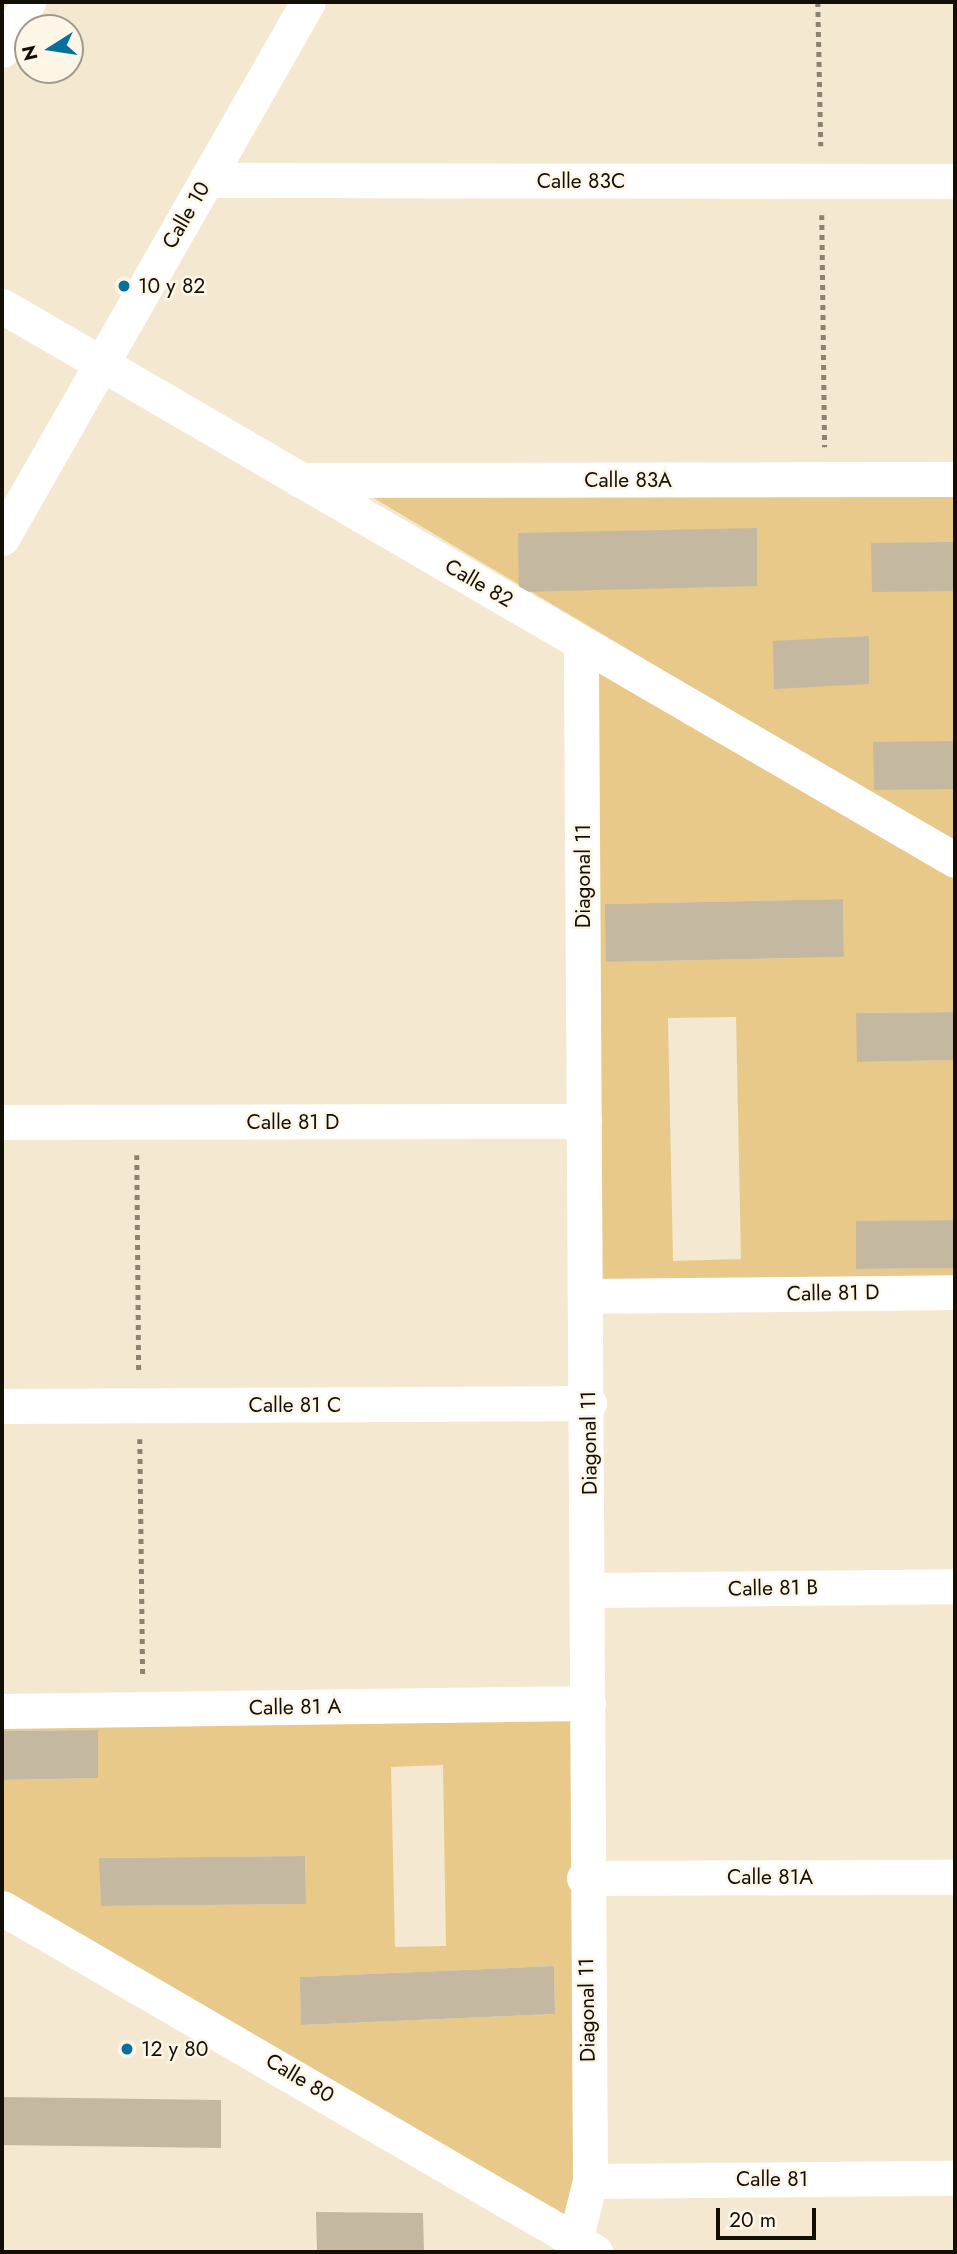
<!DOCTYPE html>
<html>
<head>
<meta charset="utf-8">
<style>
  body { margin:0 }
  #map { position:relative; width:957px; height:2254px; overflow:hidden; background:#f4e8d0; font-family:Jost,sans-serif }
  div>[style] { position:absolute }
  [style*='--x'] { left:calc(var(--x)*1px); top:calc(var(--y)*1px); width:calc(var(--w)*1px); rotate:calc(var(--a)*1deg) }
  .green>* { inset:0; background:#e8c989 }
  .building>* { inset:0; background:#c4b8a1 }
  .path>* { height:4.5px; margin-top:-2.25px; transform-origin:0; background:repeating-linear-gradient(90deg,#8b8272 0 5px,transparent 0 10px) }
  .minor>* { height:35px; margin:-17.5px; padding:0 17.5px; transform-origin:17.5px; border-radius:17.5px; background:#fff }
  .dots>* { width:19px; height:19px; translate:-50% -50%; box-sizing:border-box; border:4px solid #fdf6e7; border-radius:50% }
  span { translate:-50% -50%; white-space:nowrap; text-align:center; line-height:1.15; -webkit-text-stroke:5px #fdf6e7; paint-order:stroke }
  .street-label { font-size:21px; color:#130f07 }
  .poi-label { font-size:21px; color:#130f07 }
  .left { translate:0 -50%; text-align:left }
  .frame { position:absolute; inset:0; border:4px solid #130f07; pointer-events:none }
  .north { position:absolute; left:14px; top:14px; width:70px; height:70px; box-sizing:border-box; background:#fdf6e7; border:2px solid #9f9a8d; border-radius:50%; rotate:258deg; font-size:19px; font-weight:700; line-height:28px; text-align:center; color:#130f07 }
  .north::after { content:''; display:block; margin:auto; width:24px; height:32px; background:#05719d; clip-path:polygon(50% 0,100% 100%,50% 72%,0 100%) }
  .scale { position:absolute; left:716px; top:2208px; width:100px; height:32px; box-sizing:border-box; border:4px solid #130f07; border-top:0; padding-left:9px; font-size:21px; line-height:24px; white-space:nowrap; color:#130f07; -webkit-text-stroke:5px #fdf6e7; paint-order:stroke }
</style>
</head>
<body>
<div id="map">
  <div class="green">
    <i style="clip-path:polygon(955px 495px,955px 844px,372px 497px)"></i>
    <i style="clip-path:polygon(evenodd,594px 656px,955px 871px,955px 1012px,857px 1013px,858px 1062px,955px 1060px,955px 1220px,856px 1222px,856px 1269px,955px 1268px,955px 1282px,602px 1284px,594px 656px,843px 899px,844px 957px,606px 962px,606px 904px,843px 899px,594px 656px,736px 1017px,741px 1259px,673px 1261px,668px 1018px,736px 1017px)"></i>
    <i style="clip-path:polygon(evenodd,588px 1703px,575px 2241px,2px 1908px,2px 1780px,98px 1778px,97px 1730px,2px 1731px,2px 1711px,588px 1703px,443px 1765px,446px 1946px,395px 1947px,391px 1767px,443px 1765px,588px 1703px,305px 1856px,306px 1904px,101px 1906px,100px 1858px,305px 1856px,588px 1703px,554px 1966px,555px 2014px,301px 2025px,301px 1977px,554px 1966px)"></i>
  </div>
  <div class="building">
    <i style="clip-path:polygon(757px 528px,757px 586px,519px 592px,518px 533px)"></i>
    <i style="clip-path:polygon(955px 542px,955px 591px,872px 592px,871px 543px)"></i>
    <i style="clip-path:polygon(869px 636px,869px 684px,774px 689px,773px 641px)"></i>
    <i style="clip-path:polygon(955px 741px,955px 789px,874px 790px,873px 742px)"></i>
    <i style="clip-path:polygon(843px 899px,844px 957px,606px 962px,605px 904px)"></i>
    <i style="clip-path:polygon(955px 1012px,955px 1060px,857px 1062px,856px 1013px)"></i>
    <i style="clip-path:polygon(955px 1220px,955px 1268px,856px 1269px,856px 1221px)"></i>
    <i style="clip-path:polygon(98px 1730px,98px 1778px,2px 1780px,2px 1731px)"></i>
    <i style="clip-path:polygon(305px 1856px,306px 1904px,101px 1906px,99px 1858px)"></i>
    <i style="clip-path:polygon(554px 1966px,555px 2014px,301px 2025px,300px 1977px)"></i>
    <i style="clip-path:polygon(2px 2097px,221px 2100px,221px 2148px,2px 2145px)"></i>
    <i style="clip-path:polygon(316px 2212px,423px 2213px,424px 2252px,317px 2252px)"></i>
  </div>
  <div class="path">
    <i style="--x:818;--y:2;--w:144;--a:88.8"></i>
    <i style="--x:822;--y:215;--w:232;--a:89.3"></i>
    <i style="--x:137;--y:1155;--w:219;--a:89.5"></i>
    <i style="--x:140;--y:1439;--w:236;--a:89.3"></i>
  </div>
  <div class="minor">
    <i style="--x:2;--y:50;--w:55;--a:-61.6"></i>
    <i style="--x:206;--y:180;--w:749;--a:0.08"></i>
    <i style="--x:2;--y:306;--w:1102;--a:30.17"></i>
    <i style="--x:300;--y:480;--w:655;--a:-0.09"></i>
    <i style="--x:2;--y:538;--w:617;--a:-60.28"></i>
    <i style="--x:2;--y:1122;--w:582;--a:-0.1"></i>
    <i style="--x:585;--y:1296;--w:370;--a:-0.6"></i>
    <i style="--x:2;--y:1406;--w:587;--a:-0.29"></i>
    <i style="--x:591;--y:1590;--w:364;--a:-0.6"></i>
    <i style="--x:2;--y:1711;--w:586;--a:-0.78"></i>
    <i style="--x:584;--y:1878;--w:371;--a:-0.2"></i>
    <i style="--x:2;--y:1908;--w:686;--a:30.12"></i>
    <i style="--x:590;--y:2181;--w:365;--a:-0.5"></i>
    <i style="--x:575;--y:2241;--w:62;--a:-76"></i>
    <i style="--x:590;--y:2181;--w:1538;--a:-90.34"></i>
  </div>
  <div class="dots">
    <i style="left:124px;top:286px;background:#05719d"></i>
    <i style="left:127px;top:2049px;background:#05719d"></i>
  </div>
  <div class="street-label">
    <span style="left:581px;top:181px">Calle 83C</span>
    <span style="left:186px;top:215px;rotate:-60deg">Calle 10</span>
    <span style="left:628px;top:480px">Calle 83A</span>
    <span style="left:479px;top:583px;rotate:30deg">Calle 82</span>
    <span style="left:583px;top:876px;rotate:-90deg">Diagonal 11</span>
    <span style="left:293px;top:1122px">Calle 81 D</span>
    <span style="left:833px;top:1293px;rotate:-1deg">Calle 81 D</span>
    <span style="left:295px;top:1405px">Calle 81 C</span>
    <span style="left:589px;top:1443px;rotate:-91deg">Diagonal 11</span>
    <span style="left:773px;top:1588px;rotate:-1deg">Calle 81 B</span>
    <span style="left:295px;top:1707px;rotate:-1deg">Calle 81 A</span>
    <span style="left:770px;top:1877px">Calle 81A</span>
    <span style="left:587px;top:2010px;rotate:-91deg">Diagonal 11</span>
    <span style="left:300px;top:2078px;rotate:31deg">Calle 80</span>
    <span style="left:772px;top:2179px">Calle 81</span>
  </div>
  <div class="poi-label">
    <span class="left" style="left:138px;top:286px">10 y 82</span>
    <span class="left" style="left:141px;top:2049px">12 y 80</span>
  </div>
  <div class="frame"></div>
  <div class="north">N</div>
  <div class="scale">20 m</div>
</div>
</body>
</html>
